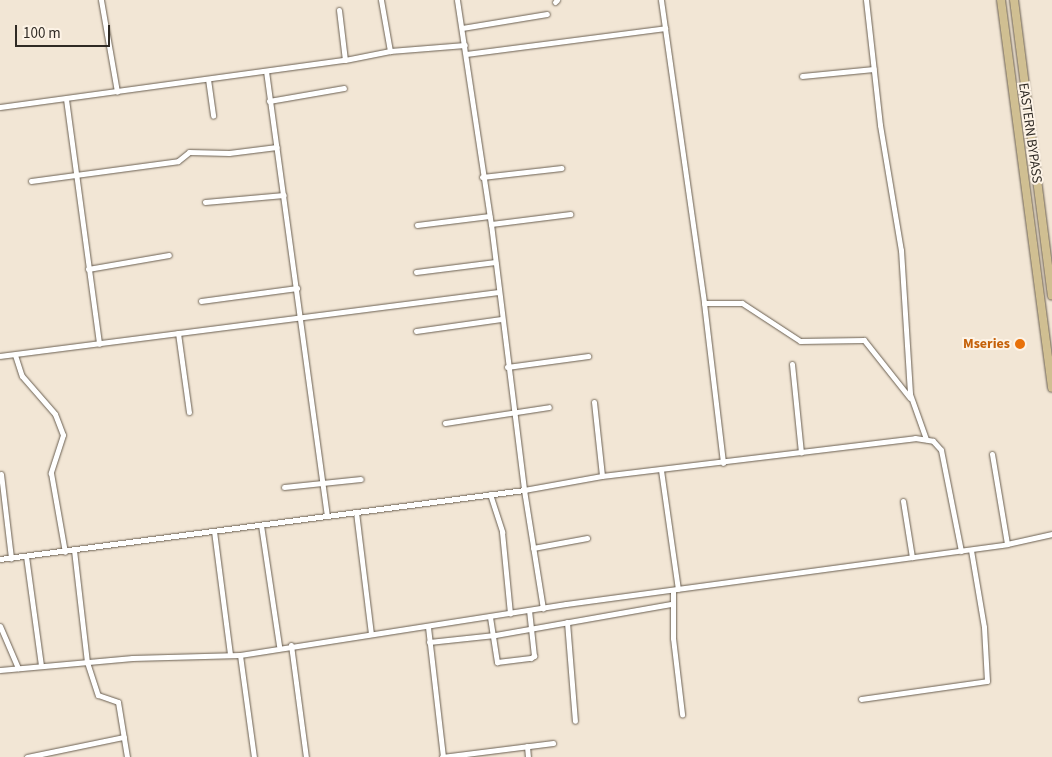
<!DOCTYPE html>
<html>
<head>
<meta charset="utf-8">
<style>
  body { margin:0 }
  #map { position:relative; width:1052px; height:757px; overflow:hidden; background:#f2e6d5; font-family:"Source Sans 3",sans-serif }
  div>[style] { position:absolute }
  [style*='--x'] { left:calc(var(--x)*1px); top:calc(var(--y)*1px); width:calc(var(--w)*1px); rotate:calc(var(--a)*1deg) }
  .roads { filter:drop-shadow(0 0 1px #6a5f51) drop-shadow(0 0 1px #6a5f51) }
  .street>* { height:5px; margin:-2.5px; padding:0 2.5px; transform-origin:2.5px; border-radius:2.5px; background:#fff }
  .primary>* { height:8px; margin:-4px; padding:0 4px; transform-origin:4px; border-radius:4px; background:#d0bf92 }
  .dots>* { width:14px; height:14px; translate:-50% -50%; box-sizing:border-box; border:2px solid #fdf3e6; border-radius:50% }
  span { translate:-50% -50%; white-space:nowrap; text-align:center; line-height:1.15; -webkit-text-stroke:4px #fdf3e6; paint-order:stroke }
  .street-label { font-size:14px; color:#2f2a24 }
  .food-label { font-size:14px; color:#c56008; font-weight:700 }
  .right { translate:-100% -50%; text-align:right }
  .scale { position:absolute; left:15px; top:25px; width:95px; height:22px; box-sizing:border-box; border:2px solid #2f2a24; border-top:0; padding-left:6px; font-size:15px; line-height:18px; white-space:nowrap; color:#2f2a24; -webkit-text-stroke:4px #fdf3e6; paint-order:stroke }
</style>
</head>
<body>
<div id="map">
  <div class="roads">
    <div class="street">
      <i style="--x:101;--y:0;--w:93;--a:80.1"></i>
      <i style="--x:381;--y:0;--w:52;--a:80"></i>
      <i style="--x:457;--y:0;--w:227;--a:81.4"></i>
      <i style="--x:491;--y:224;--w:268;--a:82.9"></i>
      <i style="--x:524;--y:490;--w:120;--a:80.9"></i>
      <i style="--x:661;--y:0;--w:306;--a:81.9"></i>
      <i style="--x:704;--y:303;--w:161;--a:83.2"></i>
      <i style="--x:866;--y:0;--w:126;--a:83.6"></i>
      <i style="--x:880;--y:125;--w:127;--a:80.5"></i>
      <i style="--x:901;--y:250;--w:144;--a:86.4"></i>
      <i style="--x:910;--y:394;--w:48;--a:70.4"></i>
      <i style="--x:555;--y:2;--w:3;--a:-45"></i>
      <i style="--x:339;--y:10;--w:50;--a:83.2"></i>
      <i style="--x:462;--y:28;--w:86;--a:-9.4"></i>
      <i style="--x:466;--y:54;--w:201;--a:-7.4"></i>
      <i style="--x:266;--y:71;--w:449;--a:82.2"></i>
      <i style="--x:802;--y:76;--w:72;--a:-5.6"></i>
      <i style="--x:208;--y:79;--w:37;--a:82"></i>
      <i style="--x:66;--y:99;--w:247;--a:82.3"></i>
      <i style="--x:269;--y:101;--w:76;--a:-9.8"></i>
      <i style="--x:0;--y:107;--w:348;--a:-7.8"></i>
      <i style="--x:345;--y:60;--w:46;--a:-11.3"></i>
      <i style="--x:390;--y:51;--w:75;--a:-4.6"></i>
      <i style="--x:482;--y:177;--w:80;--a:-6.5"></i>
      <i style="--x:31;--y:181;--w:148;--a:-7.7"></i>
      <i style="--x:178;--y:161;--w:14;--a:-39"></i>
      <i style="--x:189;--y:152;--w:40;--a:1.4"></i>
      <i style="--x:229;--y:153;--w:48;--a:-7.1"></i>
      <i style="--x:205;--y:202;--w:79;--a:-5.1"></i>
      <i style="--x:491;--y:224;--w:80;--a:-7.2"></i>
      <i style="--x:417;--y:225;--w:73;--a:-7.1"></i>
      <i style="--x:88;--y:269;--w:82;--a:-9.8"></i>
      <i style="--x:416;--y:272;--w:80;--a:-7.2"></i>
      <i style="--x:201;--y:301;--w:97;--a:-7.7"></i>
      <i style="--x:704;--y:303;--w:38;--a:0"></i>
      <i style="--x:742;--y:303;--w:69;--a:33.2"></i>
      <i style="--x:800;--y:341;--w:64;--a:-0.9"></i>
      <i style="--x:864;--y:340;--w:74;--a:51.6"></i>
      <i style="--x:416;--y:331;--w:86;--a:-8"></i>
      <i style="--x:178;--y:333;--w:80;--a:82.1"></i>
      <i style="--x:15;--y:355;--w:22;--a:72"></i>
      <i style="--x:22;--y:376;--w:50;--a:49"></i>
      <i style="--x:55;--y:414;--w:22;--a:69"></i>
      <i style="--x:63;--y:435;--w:40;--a:108"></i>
      <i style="--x:51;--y:473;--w:80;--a:80"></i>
      <i style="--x:0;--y:356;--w:502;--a:-7.32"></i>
      <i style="--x:792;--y:364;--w:89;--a:84.2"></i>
      <i style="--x:507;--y:367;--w:82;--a:-7.7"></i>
      <i style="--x:594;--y:402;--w:74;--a:83.8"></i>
      <i style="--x:445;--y:423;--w:105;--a:-8.7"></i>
      <i style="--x:992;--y:454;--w:91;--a:80.5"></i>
      <i style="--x:661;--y:470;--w:120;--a:81.9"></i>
      <i style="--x:1;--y:474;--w:85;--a:83.2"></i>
      <i style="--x:284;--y:487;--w:77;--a:-5.9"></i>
      <i style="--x:490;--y:494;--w:40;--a:72"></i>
      <i style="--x:502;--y:532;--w:82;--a:84.4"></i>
      <i style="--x:903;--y:501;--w:57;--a:80.9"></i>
      <i style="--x:356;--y:512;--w:123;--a:83"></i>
      <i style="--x:261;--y:525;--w:122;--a:81.5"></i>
      <i style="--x:214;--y:531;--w:125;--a:82.6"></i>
      <i style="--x:533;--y:548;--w:55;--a:-10.5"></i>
      <i style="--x:74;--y:550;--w:113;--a:83.4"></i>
      <i style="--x:87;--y:662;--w:35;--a:72"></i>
      <i style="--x:98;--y:695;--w:21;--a:19"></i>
      <i style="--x:118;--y:702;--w:56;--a:80.7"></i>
      <i style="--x:26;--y:556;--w:111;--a:82.2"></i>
      <i style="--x:0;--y:559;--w:529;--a:-7.5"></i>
      <i style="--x:524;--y:490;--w:79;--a:-10.2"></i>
      <i style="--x:602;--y:476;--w:315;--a:-6.9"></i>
      <i style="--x:915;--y:438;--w:18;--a:9"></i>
      <i style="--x:933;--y:441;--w:12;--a:48"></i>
      <i style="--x:941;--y:450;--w:103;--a:78.8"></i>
      <i style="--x:673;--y:590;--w:48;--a:90"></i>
      <i style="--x:673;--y:638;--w:77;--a:83.2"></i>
      <i style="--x:490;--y:617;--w:46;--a:81.2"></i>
      <i style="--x:497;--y:662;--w:34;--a:-7"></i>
      <i style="--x:531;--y:658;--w:4;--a:-34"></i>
      <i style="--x:534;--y:656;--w:46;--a:-96.2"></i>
      <i style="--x:567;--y:622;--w:99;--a:85.4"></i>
      <i style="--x:0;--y:626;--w:46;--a:66.8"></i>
      <i style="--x:428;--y:627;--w:131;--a:83.4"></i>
      <i style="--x:429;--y:642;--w:66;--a:-6.1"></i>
      <i style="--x:495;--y:635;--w:179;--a:-10"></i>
      <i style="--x:291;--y:645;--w:113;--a:82.4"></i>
      <i style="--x:240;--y:655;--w:103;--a:82.2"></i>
      <i style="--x:0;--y:670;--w:133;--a:-5.2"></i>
      <i style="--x:132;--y:658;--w:108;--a:-1.6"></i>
      <i style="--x:240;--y:655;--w:330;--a:-8.9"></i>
      <i style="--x:566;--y:604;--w:445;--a:-7.7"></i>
      <i style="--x:1007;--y:544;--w:46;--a:-12.5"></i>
      <i style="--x:861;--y:699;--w:127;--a:-8.1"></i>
      <i style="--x:987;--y:681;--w:54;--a:-93.2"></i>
      <i style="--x:984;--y:627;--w:78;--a:-99.6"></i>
      <i style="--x:527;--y:746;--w:11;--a:85"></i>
      <i style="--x:27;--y:757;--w:99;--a:-11.7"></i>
      <i style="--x:442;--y:757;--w:112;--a:-7.2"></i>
    </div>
    <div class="primary">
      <i style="--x:1001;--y:0;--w:391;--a:82.5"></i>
      <i style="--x:1014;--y:0;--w:298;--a:82.7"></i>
    </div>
  </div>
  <div class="dots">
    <i style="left:1020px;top:344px;background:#e8710a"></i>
  </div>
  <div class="street-label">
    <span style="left:1030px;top:133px;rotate:82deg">EASTERN BYPASS</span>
  </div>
  <div class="food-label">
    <span class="right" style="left:1010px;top:344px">Mseries</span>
  </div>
  <div class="scale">100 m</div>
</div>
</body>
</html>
